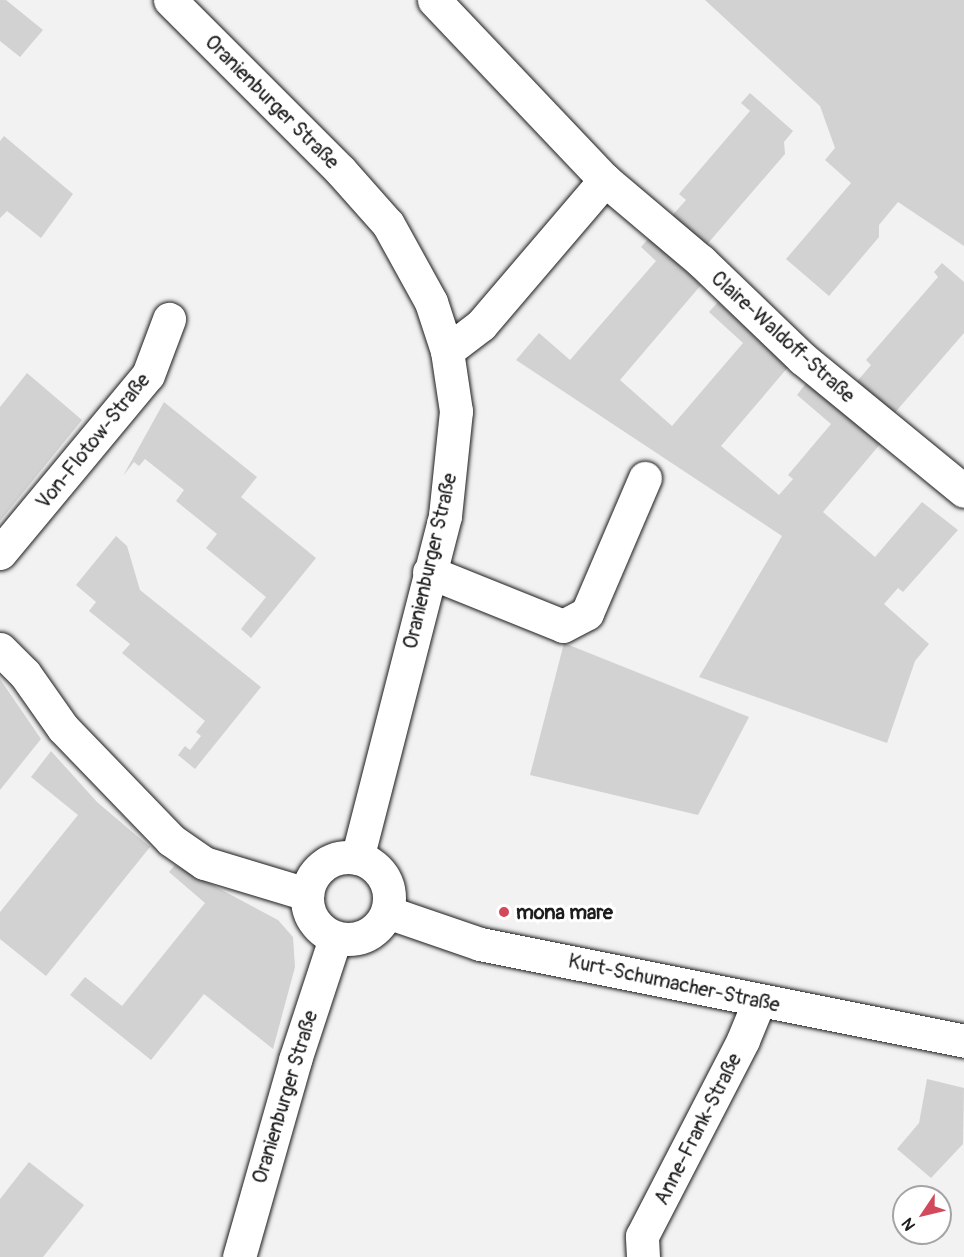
<!DOCTYPE html>
<html>
<head>
<meta charset="utf-8">
<style>
  body { margin:0 }
  #map { position:relative; width:964px; height:1257px; overflow:hidden; background:#f2f2f2; font-family:Pangolin,sans-serif }
  div>[style] { position:absolute }
  [style*='--x'] { left:calc(var(--x)*1px); top:calc(var(--y)*1px); width:calc(var(--w)*1px); rotate:calc(var(--a)*1deg) }
  .green>* { inset:0; background:#d2d2d2 }
  .roads { filter:drop-shadow(0 0 2px #1c1c1c) drop-shadow(0 0 2px #1c1c1c) }
  .minor>* { height:33px; margin:-16.5px; padding:0 16.5px; transform-origin:16.5px; border-radius:16.5px; background:#fff }
  .minor>.ring { margin:-16.5px; padding:0; box-sizing:content-box; background:none; border:33px solid #fff; border-radius:50% }
  .dots>* { width:16px; height:16px; translate:-50% -50%; box-sizing:border-box; border:3px solid #fff; border-radius:50% }
  span { translate:-50% -50%; white-space:nowrap; text-align:center; line-height:1.15; -webkit-text-stroke:6px #fff; paint-order:stroke }
  .street-label { font-size:20px; color:#1c1c1c }
  .poi-label { font-size:20px; color:#1c1c1c; font-weight:700 }
  .left { translate:0 -50%; text-align:left }
  .north { position:absolute; left:892px; top:1185px; width:60px; height:60px; box-sizing:border-box; background:#fff; border:2px solid #a4a4a4; border-radius:50%; rotate:235deg; font-size:16px; font-weight:700; line-height:24px; text-align:center; color:#1c1c1c }
  .north::after { content:''; display:block; margin:auto; width:21px; height:27px; background:#d1495b; clip-path:polygon(50% 0,100% 100%,50% 72%,0 100%) }
</style>
</head>
<body>
<div id="map">
  <div class="green">
    <i style="clip-path:polygon(0 0,6px 0,43px 30px,20px 57px,0 41px)"></i>
    <i style="clip-path:polygon(705px 0,964px 0,964px 246px,898px 202px,879px 225px,879px 237px,829px 296px,786px 259px,851px 183px,825px 160px,835px 148px,820px 106px)"></i>
    <i style="clip-path:polygon(750px 93px,793px 131px,784px 142px,785px 154px,703px 249px,670px 218px,686px 200px,679px 194px,750px 111px,741px 103px)"></i>
    <i style="clip-path:polygon(4px 136px,73px 194px,41px 238px,7px 211px,0 218px,0 141px)"></i>
    <i style="clip-path:polygon(649px 238px,701px 285px,620px 380px,672px 426px,743px 343px,709px 312px,718px 302px,789px 366px,721px 446px,779px 495px,793px 479px,788px 475px,831px 424px,797px 395px,807px 382px,881px 443px,823px 512px,875px 557px,922px 502px,958px 530px,903px 592px,898px 588px,884px 604px,929px 644px,915px 661px,887px 743px,699px 677px,782px 536px,516px 360px,539px 333px,570px 360px,656px 261px,641px 247px)"></i>
    <i style="clip-path:polygon(942px 263px,964px 282px,964px 333px,892px 416px,854px 385px,871px 365px,866px 360px,938px 277px,934px 272px)"></i>
    <i style="clip-path:polygon(27px 373px,82px 420px,0 521px,0 407px)"></i>
    <i style="clip-path:polygon(164px 402px,257px 477px,241px 497px,316px 558px,251px 638px,241px 629px,266px 597px,206px 548px,217px 534px,176px 501px,184px 490px,145px 459px,139px 466px,134px 462px,123px 476px)"></i>
    <i style="clip-path:polygon(116px 536px,127px 546px,140px 590px,261px 687px,195px 769px,178px 755px,185px 746px,190px 750px,201px 736px,196px 732px,205px 721px,122px 653px,130px 644px,89px 611px,96px 602px,76px 585px)"></i>
    <i style="clip-path:polygon(564px 643px,749px 717px,698px 815px,530px 775px)"></i>
    <i style="clip-path:polygon(0 679px,41px 739px,0 790px)"></i>
    <i style="clip-path:polygon(51px 751px,97px 802px,150px 847px,46px 976px,0 939px,0 912px,78px 815px,31px 777px)"></i>
    <i style="clip-path:polygon(175px 865px,278px 920px,293px 937px,295px 967px,273px 1049px,204px 994px,151px 1060px,70px 995px,85px 977px,122px 1006px,205px 903px,169px 872px)"></i>
    <i style="clip-path:polygon(927px 1079px,964px 1088px,963px 1144px,931px 1178px,897px 1149px,919px 1123px)"></i>
    <i style="clip-path:polygon(29px 1162px,84px 1205px,43px 1257px,0 1257px,0 1199px)"></i>
  </div>
  <div class="roads">
    <div class="minor">
      <i style="--x:170;--y:0;--w:240;--a:45"></i>
      <i style="--x:340;--y:170;--w:72;--a:48.4"></i>
      <i style="--x:388;--y:224;--w:89;--a:61.1"></i>
      <i style="--x:431;--y:302;--w:52;--a:71.9"></i>
      <i style="--x:447;--y:351;--w:61;--a:81.5"></i>
      <i style="--x:456;--y:411;--w:106;--a:96"></i>
      <i style="--x:445;--y:516;--w:353;--a:104.4"></i>
      <i style="--x:434;--y:0;--w:248;--a:46.5"></i>
      <i style="--x:605;--y:180;--w:126;--a:40.2"></i>
      <i style="--x:701;--y:261;--w:141;--a:43.9"></i>
      <i style="--x:803;--y:359;--w:208;--a:39.3"></i>
      <i style="--x:447;--y:351;--w:43;--a:-37.4"></i>
      <i style="--x:481;--y:325;--w:191;--a:-49.5"></i>
      <i style="--x:0;--y:553;--w:231;--a:-50.3"></i>
      <i style="--x:148;--y:375;--w:60;--a:-69.4"></i>
      <i style="--x:429;--y:572;--w:144;--a:21.9"></i>
      <i style="--x:563;--y:626;--w:27;--a:-28"></i>
      <i style="--x:587;--y:613;--w:147;--a:-66.8"></i>
      <i style="--x:0;--y:649;--w:35;--a:45"></i>
      <i style="--x:25;--y:674;--w:66;--a:54.9"></i>
      <i style="--x:63;--y:728;--w:156;--a:46"></i>
      <i style="--x:171;--y:840;--w:40;--a:34.9"></i>
      <i style="--x:204;--y:863;--w:108;--a:16.8"></i>
      <i class="ring" style="left:307px;top:857px;width:49px;height:49px"></i>
      <i style="--x:387;--y:912;--w:98;--a:19"></i>
      <i style="--x:480;--y:944;--w:494;--a:11.3"></i>
      <i style="--x:239;--y:1257;--w:205;--a:-74.1"></i>
      <i style="--x:295;--y:1060;--w:128;--a:-71.8"></i>
      <i style="--x:643;--y:1257;--w:21;--a:-93"></i>
      <i style="--x:642;--y:1236;--w:220;--a:-62.7"></i>
      <i style="--x:743;--y:1040;--w:42;--a:-67.7"></i>
    </div>
  </div>
  <div class="dots">
    <i style="left:504px;top:912px;background:#d1495b"></i>
  </div>
  <div class="street-label">
    <span style="left:272px;top:102px;rotate:45deg">Oranienburger Straße</span>
    <span style="left:783px;top:337px;rotate:42deg">Claire-Waldoff-Straße</span>
    <span style="left:93px;top:441px;rotate:-51deg">Von-Flotow-Straße</span>
    <span style="left:430px;top:561px;rotate:-77deg">Oranienburger Straße</span>
    <span style="left:674px;top:983px;rotate:12deg">Kurt-Schumacher-Straße</span>
    <span style="left:285px;top:1097px;rotate:-73deg">Oranienburger Straße</span>
    <span style="left:698px;top:1129px;rotate:-63deg">Anne-Frank-Straße</span>
  </div>
  <div class="poi-label">
    <span class="left" style="left:516px;top:912px">mona mare</span>
  </div>
  <div class="north">N</div>
</div>
</body>
</html>
